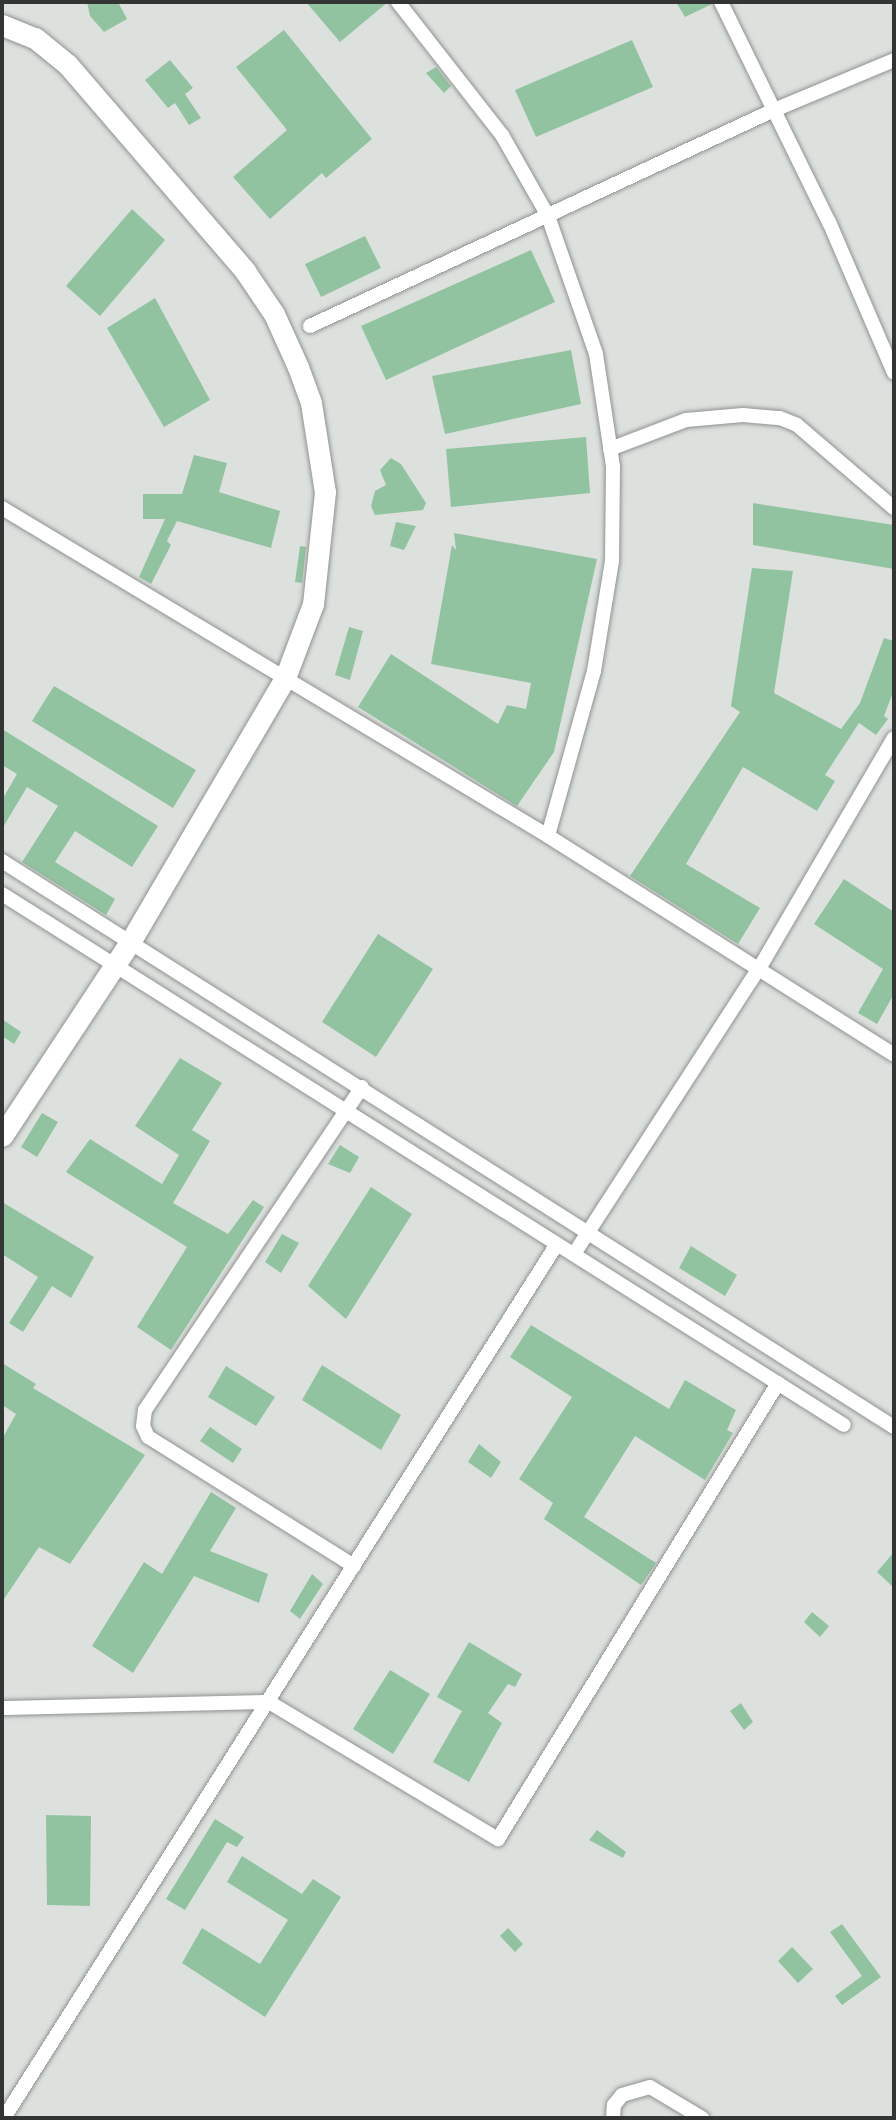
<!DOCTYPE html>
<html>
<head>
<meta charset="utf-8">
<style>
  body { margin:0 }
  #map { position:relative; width:896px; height:2120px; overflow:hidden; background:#dde1de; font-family:Overpass,sans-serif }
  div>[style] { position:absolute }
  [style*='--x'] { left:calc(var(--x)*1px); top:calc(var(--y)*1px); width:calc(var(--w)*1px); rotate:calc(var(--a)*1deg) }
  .building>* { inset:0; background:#92c3a0 }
  .roads { filter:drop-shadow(0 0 2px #8f9390) drop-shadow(0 0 2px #8f9390) }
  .street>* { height:14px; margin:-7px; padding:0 7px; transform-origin:7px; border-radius:7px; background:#fff }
  .secondary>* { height:21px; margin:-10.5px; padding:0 10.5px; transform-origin:10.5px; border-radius:10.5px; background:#fff }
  span { translate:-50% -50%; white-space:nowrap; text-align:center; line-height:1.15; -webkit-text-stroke:5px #dde1de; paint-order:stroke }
  .frame { position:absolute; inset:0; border:4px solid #333534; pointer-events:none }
</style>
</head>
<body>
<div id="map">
  <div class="building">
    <i style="clip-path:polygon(87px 2px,118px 2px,127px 19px,104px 32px,90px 16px)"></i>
    <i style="clip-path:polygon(306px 2px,388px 2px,340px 42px)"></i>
    <i style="clip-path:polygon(676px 2px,711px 2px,712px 4px,685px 17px)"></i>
    <i style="clip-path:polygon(284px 30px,372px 139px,326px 178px,322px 173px,270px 219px,233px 177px,287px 130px,236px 67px)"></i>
    <i style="clip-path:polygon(632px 40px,653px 87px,536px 137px,515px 90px)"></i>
    <i style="clip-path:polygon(170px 60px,193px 88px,185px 94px,201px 118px,189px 125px,175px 103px,168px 108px,145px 80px)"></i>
    <i style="clip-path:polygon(436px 67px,451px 86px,444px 93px,426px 73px)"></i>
    <i style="clip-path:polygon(132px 209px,165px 240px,100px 316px,66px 286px)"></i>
    <i style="clip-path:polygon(365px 236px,381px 268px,321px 297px,305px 264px)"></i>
    <i style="clip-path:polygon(531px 250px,555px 302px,386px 380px,361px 326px)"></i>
    <i style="clip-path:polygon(155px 298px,210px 400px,164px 427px,107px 328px)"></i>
    <i style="clip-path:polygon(571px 350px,581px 404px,445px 434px,432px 376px)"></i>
    <i style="clip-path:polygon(586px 437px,590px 493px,451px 507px,446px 449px)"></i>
    <i style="clip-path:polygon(194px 455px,227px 463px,219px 492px,280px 511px,271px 548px,177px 521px,167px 541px,171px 545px,151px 584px,139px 577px,165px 519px,143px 519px,143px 494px,182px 494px)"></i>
    <i style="clip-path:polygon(391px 458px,401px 464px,426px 503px,423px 510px,375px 515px,371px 506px,375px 491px,386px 485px,380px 470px)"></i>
    <i style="clip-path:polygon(753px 503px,894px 525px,894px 569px,753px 545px)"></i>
    <i style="clip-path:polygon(396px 522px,416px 526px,404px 550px,390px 546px)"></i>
    <i style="clip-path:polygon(454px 533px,597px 559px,554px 752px,517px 806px,358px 707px,391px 654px,498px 724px,507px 705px,526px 709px,531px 683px,431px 664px,452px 545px,456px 550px)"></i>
    <i style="clip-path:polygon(300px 546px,306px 547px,302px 583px,295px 582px)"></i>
    <i style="clip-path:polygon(752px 568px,793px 571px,774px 693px,841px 729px,860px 703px,884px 638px,894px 641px,894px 690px,884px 716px,888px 719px,876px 735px,859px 723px,825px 775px,835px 781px,817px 811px,743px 767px,686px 864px,760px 908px,738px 944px,630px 876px,740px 712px,731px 706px)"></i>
    <i style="clip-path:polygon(349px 627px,363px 631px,350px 680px,335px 675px)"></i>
    <i style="clip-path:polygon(54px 686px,196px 770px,173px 808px,32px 721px)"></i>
    <i style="clip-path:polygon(2px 729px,158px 826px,132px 867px,75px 831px,55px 862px,115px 899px,106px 915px,22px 862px,58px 806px,27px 787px,2px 829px,2px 800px,17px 774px,2px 765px)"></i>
    <i style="clip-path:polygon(844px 879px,894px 912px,894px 994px,877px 1024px,858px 1013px,883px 969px,814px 924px)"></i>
    <i style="clip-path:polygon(378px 934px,433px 969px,376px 1057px,322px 1022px)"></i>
    <i style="clip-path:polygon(2px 1019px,21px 1032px,14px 1044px,2px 1036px)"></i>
    <i style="clip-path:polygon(180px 1058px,222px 1083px,192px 1130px,210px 1141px,173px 1203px,228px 1234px,253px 1200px,264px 1207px,171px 1350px,137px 1327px,187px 1247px,66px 1172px,90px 1139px,162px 1184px,179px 1155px,135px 1126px)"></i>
    <i style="clip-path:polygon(42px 1113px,58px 1122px,37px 1157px,21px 1147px)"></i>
    <i style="clip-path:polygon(340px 1145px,359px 1157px,350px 1173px,328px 1164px)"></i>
    <i style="clip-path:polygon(371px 1187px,412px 1214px,346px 1319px,308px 1286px)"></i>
    <i style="clip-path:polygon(2px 1202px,94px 1257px,71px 1298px,52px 1286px,23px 1332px,9px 1323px,38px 1277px,2px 1254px)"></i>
    <i style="clip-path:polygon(282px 1234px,299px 1243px,281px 1273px,265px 1262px)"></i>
    <i style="clip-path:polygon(691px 1246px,737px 1275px,725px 1296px,679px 1268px)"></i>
    <i style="clip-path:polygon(531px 1325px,669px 1409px,685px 1380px,736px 1410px,727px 1430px,733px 1433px,705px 1480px,635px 1436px,584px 1517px,656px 1563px,641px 1585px,544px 1519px,553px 1503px,519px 1479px,572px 1397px,510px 1357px)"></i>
    <i style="clip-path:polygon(2px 1363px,36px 1384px,33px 1388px,145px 1455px,70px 1564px,39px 1547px,2px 1602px,2px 1439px,16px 1414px,2px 1405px)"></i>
    <i style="clip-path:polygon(322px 1365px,401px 1415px,381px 1450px,302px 1400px)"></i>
    <i style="clip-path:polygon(226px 1366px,275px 1397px,256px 1426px,208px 1397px)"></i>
    <i style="clip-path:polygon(210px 1427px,242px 1449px,233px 1463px,200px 1441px)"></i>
    <i style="clip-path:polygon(479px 1444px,501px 1462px,491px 1478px,468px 1462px)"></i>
    <i style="clip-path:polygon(211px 1492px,236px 1508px,210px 1551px,268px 1574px,259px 1603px,194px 1576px,133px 1673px,92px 1646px,144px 1562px,162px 1574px)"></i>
    <i style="clip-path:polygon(894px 1552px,894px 1588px,877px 1572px)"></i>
    <i style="clip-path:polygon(312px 1574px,323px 1584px,300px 1619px,290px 1611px)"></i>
    <i style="clip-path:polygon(812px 1612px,829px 1626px,820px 1637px,804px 1622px)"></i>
    <i style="clip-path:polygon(469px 1642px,522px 1674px,515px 1687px,508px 1684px,488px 1713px,502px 1723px,469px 1782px,433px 1762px,462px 1711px,437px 1697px)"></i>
    <i style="clip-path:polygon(390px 1670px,430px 1694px,393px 1754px,353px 1729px)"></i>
    <i style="clip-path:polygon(741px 1703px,753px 1722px,744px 1730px,730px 1711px)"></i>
    <i style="clip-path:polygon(46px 1815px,91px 1816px,90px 1906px,47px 1905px)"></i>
    <i style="clip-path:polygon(215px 1819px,244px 1837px,237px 1847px,227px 1842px,185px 1910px,166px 1899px)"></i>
    <i style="clip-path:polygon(597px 1830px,626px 1852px,623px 1858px,589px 1840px)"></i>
    <i style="clip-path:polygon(242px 1856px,302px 1894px,313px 1879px,341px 1897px,265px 2017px,182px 1963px,202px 1928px,260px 1964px,288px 1920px,227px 1882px)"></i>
    <i style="clip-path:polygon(842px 1924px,881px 1977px,842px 2005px,835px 1996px,862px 1976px,830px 1932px)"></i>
    <i style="clip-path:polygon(508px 1928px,523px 1944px,515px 1952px,500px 1936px)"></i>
    <i style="clip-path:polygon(792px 1947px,813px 1969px,798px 1983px,778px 1961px)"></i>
  </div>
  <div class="roads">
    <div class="street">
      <i style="--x:398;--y:2;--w:169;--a:52"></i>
      <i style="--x:502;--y:135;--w:93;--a:60.4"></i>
      <i style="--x:548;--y:216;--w:146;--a:70.8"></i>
      <i style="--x:596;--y:354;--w:114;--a:81.4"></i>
      <i style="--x:613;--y:467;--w:94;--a:90.6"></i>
      <i style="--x:612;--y:561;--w:111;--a:99.3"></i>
      <i style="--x:594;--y:671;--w:171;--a:105.6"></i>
      <i style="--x:721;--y:2;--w:245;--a:63.9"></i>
      <i style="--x:829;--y:222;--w:164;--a:66.7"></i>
      <i style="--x:310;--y:326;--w:512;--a:-24.96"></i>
      <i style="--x:774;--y:110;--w:130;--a:-22.6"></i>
      <i style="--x:610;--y:449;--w:81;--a:-20.9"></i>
      <i style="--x:686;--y:420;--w:57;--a:-5"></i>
      <i style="--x:743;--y:415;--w:37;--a:5"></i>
      <i style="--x:780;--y:418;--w:18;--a:22"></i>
      <i style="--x:797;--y:425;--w:128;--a:40.6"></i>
      <i style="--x:2;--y:508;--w:637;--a:30.99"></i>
      <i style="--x:548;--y:836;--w:409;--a:32.3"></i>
      <i style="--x:2;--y:861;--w:1056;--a:32.4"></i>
      <i style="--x:2;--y:894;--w:995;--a:32.24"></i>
      <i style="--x:574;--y:1254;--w:342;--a:-57.1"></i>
      <i style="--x:760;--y:967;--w:265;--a:-59.7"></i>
      <i style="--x:354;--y:1566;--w:243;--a:-147.9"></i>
      <i style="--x:148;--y:1437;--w:12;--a:-114"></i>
      <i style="--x:143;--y:1426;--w:16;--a:-83"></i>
      <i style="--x:145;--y:1410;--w:389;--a:-56.1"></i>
      <i style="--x:2;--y:1708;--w:267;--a:-1.3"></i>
      <i style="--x:269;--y:1702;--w:267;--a:30.9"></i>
      <i style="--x:498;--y:1839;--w:535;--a:-58.45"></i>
      <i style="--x:4;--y:2118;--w:1034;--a:-57.68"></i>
      <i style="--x:613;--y:2118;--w:13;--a:-86"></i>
      <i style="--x:614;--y:2105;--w:13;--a:-51"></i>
      <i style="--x:622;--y:2095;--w:29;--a:-16"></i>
      <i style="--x:650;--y:2087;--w:61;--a:30.8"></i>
    </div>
    <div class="secondary">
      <i style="--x:2;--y:25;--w:35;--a:22"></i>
      <i style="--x:35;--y:38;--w:43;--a:39.3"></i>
      <i style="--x:68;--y:65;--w:272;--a:49.3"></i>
      <i style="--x:245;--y:271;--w:52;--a:56"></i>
      <i style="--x:274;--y:314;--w:58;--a:65.6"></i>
      <i style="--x:298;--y:367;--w:38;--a:70"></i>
      <i style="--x:311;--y:403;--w:90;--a:81.1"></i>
      <i style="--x:325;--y:492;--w:113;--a:96.1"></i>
      <i style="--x:313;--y:604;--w:79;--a:110.7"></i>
      <i style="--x:285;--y:678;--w:306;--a:120.4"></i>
      <i style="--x:130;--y:942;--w:232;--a:123.4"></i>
    </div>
  </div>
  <div class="frame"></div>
</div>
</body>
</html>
